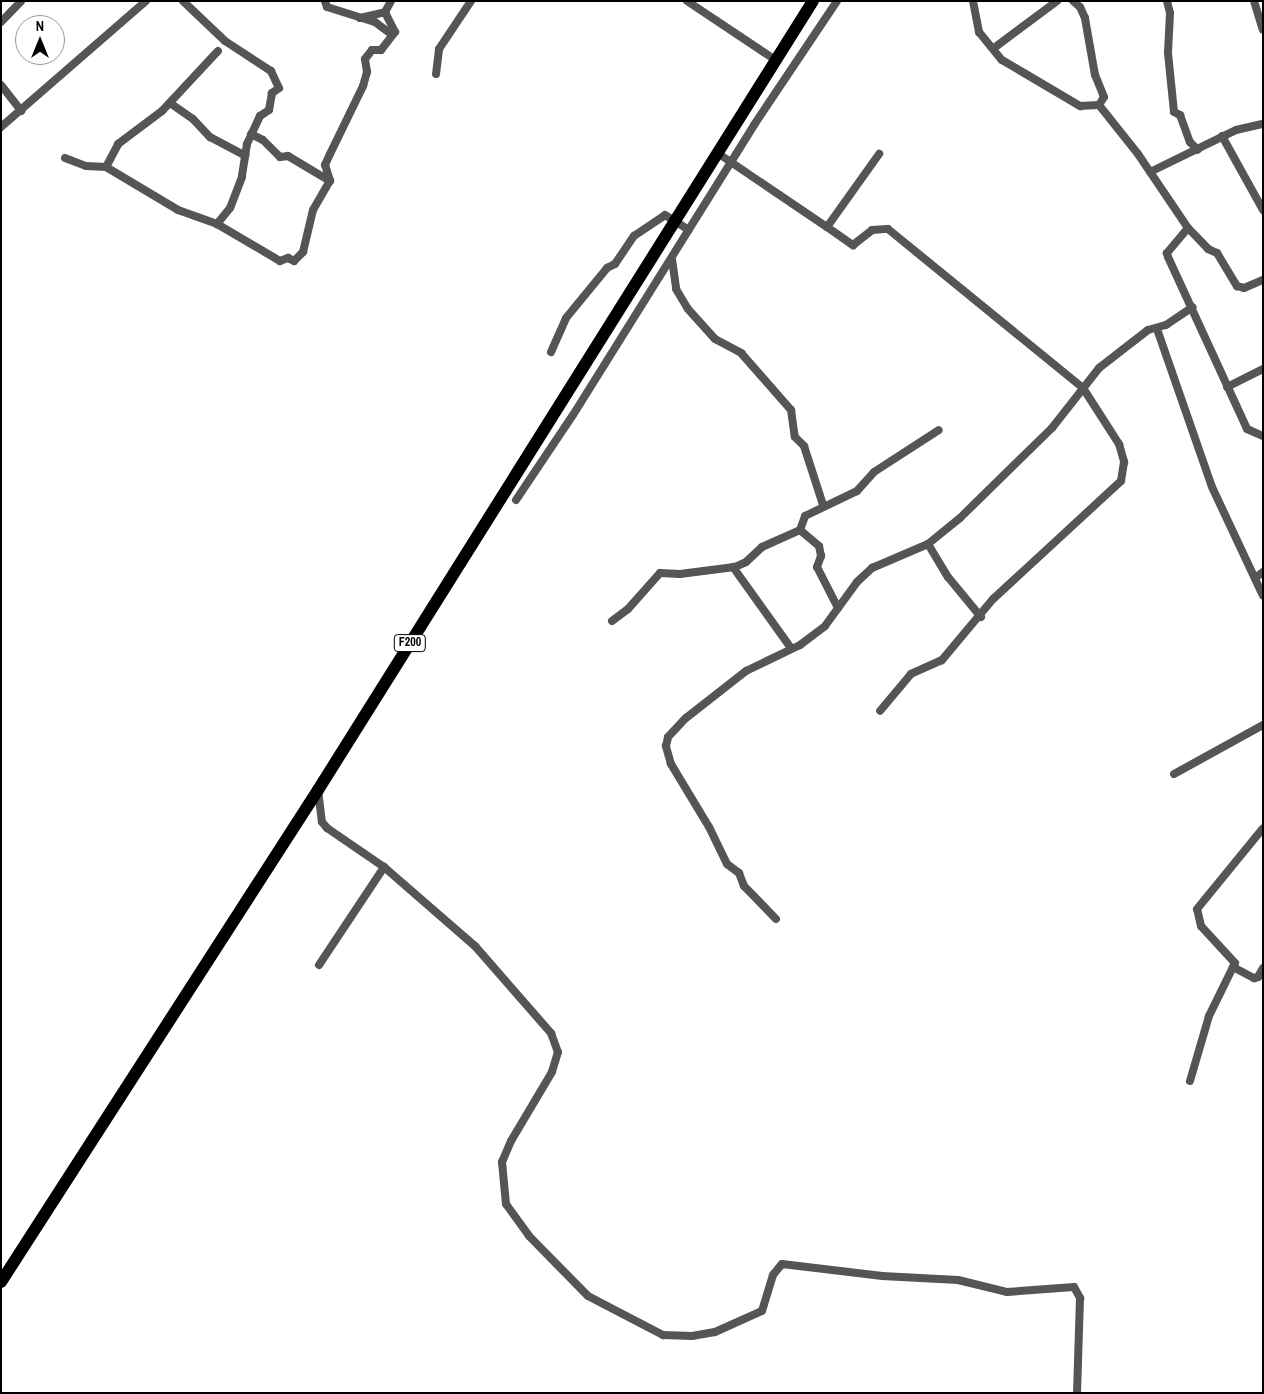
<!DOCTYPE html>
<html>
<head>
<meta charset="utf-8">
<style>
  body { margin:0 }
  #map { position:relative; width:1264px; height:1394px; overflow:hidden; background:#fff; font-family:"Archivo Narrow",sans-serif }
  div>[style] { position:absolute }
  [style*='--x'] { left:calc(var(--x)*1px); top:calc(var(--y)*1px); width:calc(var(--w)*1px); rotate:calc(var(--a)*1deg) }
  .street>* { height:8px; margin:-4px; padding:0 4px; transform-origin:4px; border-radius:4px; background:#555 }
  .primary>* { height:12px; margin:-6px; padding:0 6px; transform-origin:6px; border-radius:6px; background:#000 }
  span { translate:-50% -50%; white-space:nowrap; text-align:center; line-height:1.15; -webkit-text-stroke:4.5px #fff; paint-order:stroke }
  .shield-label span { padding:1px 4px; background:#fff; border:1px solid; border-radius:4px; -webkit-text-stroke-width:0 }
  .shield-label { font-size:12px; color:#000; font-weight:700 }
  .frame { position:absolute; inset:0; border:2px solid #000; pointer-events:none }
  .north { position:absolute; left:15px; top:15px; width:50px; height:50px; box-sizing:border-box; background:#fff; border:1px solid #999; border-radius:50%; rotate:0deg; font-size:14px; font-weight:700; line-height:20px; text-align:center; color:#000 }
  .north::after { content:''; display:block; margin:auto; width:18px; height:22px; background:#000; clip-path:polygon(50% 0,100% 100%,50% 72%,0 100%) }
</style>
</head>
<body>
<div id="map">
  <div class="street">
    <i style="--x:183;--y:1;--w:58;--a:43.6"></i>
    <i style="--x:225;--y:41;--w:55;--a:33.1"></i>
    <i style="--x:271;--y:71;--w:19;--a:65"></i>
    <i style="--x:279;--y:88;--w:9;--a:144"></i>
    <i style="--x:272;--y:93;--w:17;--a:100"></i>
    <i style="--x:269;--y:110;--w:11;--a:146"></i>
    <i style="--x:260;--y:116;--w:31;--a:115"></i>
    <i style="--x:247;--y:144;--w:33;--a:99"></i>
    <i style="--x:242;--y:177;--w:33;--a:111"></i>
    <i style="--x:230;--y:208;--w:21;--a:129"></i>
    <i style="--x:325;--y:1;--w:6;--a:72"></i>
    <i style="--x:327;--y:7;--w:50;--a:17.4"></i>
    <i style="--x:375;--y:22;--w:21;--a:37"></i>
    <i style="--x:687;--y:1;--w:105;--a:33.7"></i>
    <i style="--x:973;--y:1;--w:32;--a:79"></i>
    <i style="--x:979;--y:32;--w:36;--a:51"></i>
    <i style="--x:1002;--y:60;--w:91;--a:30.5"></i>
    <i style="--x:1080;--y:106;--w:19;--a:-3"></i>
    <i style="--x:1099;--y:105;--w:9;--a:-58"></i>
    <i style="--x:1104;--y:97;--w:24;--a:-112"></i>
    <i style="--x:1095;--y:75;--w:58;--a:-100"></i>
    <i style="--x:1085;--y:18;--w:12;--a:-114"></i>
    <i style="--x:1080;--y:7;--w:9;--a:-139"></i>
    <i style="--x:1167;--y:1;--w:12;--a:76"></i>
    <i style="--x:1170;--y:13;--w:40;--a:92.9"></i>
    <i style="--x:1168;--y:53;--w:59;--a:84.2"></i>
    <i style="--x:1174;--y:112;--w:7;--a:27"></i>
    <i style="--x:1180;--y:115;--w:29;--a:70"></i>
    <i style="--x:1190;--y:142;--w:11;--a:45"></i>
    <i style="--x:1254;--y:1;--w:30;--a:73"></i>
    <i style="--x:360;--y:18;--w:26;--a:-13"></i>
    <i style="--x:1;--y:22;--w:29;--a:-46"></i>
    <i style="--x:994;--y:48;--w:79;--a:-36.7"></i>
    <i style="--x:436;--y:74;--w:25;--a:-83"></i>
    <i style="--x:439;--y:49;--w:58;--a:-56.3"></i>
    <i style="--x:1;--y:85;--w:33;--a:52"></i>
    <i style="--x:170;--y:103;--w:28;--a:35"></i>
    <i style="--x:193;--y:119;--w:25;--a:47"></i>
    <i style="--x:210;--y:137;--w:40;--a:28"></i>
    <i style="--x:1099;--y:105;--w:63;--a:51.5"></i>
    <i style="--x:1138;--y:154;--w:89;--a:56"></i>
    <i style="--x:1188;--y:228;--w:29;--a:46"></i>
    <i style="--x:1208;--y:249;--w:10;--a:24"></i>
    <i style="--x:1217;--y:253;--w:39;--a:59"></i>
    <i style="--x:1237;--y:286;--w:7;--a:16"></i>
    <i style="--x:1244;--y:288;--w:21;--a:-23"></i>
    <i style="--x:1;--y:127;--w:192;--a:-41"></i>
    <i style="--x:251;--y:134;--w:13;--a:27"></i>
    <i style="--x:263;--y:140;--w:24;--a:45"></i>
    <i style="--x:280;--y:157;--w:8;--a:-7"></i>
    <i style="--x:288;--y:156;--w:49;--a:30.8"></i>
    <i style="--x:1222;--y:136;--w:85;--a:61"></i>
    <i style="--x:719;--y:154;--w:130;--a:34.1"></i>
    <i style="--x:827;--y:227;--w:90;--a:-54.5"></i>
    <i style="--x:65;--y:158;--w:22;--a:21"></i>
    <i style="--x:86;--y:166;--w:20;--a:3"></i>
    <i style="--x:106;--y:167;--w:84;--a:30.8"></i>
    <i style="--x:178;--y:210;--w:41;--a:19.7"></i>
    <i style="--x:217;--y:224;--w:73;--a:30.4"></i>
    <i style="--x:280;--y:261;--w:9;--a:-21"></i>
    <i style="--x:288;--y:258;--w:7;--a:27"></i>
    <i style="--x:294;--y:261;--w:13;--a:-45"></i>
    <i style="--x:303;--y:252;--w:43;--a:-76.6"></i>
    <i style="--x:313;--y:210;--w:34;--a:-60"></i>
    <i style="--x:330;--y:181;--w:17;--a:-107"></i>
    <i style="--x:325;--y:165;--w:12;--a:-66"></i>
    <i style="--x:330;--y:154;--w:76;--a:-64.1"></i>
    <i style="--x:363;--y:86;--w:15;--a:-74"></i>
    <i style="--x:367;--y:72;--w:13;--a:-99"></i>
    <i style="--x:365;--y:59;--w:11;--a:-52"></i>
    <i style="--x:372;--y:50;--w:9;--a:0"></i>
    <i style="--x:381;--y:50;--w:23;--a:-52"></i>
    <i style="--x:395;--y:32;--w:22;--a:-117"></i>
    <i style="--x:385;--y:12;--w:13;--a:-61"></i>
    <i style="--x:106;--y:167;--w:26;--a:-62"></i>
    <i style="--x:118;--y:144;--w:55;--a:-36.9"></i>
    <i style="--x:162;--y:111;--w:82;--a:-47"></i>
    <i style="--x:1150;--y:172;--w:96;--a:-26"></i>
    <i style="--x:1236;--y:130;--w:28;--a:-13"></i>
    <i style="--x:827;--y:227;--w:32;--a:35"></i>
    <i style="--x:853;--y:245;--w:24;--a:-38"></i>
    <i style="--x:872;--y:230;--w:16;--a:-4"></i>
    <i style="--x:888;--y:229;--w:252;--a:39.2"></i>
    <i style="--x:1083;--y:388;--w:67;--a:57.3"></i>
    <i style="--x:1119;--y:444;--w:19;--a:74"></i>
    <i style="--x:1124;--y:462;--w:19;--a:99"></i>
    <i style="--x:1121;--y:481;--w:174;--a:137.3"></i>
    <i style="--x:993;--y:599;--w:80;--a:129.9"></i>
    <i style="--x:942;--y:660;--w:34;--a:156"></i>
    <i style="--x:911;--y:674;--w:48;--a:130"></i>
    <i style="--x:1188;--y:228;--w:33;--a:130"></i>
    <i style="--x:1167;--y:253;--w:4;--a:76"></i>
    <i style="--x:1168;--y:257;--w:189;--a:65.3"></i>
    <i style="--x:1247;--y:429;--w:17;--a:24"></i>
    <i style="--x:672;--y:259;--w:30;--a:82"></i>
    <i style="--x:676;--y:289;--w:23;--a:59"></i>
    <i style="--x:688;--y:309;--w:40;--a:48"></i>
    <i style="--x:715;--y:339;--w:30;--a:28"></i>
    <i style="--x:741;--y:353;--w:76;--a:48.7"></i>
    <i style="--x:791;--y:410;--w:27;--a:82"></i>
    <i style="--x:795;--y:437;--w:13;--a:45"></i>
    <i style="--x:804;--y:446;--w:62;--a:72.1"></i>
    <i style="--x:1157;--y:329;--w:167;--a:70.8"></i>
    <i style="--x:1212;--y:487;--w:120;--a:64.9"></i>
    <i style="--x:551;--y:352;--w:37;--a:-66"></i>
    <i style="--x:566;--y:318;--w:65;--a:-50.6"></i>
    <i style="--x:607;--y:268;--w:9;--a:-27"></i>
    <i style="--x:615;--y:264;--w:34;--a:-56"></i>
    <i style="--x:634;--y:236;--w:37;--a:-34"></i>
    <i style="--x:665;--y:215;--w:28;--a:32"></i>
    <i style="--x:1227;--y:387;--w:40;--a:-26.6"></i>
    <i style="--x:516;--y:500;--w:102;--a:-56.2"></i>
    <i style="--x:573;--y:415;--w:342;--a:-58"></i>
    <i style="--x:754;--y:125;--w:149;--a:-56.2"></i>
    <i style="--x:928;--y:544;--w:39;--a:59"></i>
    <i style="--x:948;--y:577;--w:52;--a:50.5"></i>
    <i style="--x:733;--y:567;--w:100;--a:54.4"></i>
    <i style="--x:1255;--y:578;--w:10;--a:-37"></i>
    <i style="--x:838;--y:608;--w:46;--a:-117.1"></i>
    <i style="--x:817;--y:567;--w:12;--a:-70"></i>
    <i style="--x:821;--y:556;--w:10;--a:-101"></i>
    <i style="--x:819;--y:546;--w:25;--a:-140"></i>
    <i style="--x:800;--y:530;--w:15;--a:-70"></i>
    <i style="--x:805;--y:516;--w:58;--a:-25.7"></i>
    <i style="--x:857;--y:491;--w:25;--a:-48"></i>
    <i style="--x:874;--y:472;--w:77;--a:-32.9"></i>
    <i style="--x:612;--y:621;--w:20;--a:-37"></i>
    <i style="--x:628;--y:609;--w:48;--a:-48.4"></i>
    <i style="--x:660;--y:573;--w:20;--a:3"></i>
    <i style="--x:680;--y:574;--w:55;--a:-7.3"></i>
    <i style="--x:735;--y:567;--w:12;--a:-24"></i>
    <i style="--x:746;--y:562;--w:22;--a:-43"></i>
    <i style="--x:762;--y:547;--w:42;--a:-24.1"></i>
    <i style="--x:1174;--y:774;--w:102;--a:-28.8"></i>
    <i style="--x:318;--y:790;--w:32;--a:83"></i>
    <i style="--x:322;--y:822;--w:8;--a:50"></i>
    <i style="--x:327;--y:828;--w:69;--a:34.4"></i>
    <i style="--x:384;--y:867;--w:121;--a:41"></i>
    <i style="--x:475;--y:946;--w:116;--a:48.9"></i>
    <i style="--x:551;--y:1033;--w:20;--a:70"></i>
    <i style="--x:558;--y:1052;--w:21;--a:107"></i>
    <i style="--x:552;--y:1072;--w:80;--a:120.7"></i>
    <i style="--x:511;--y:1141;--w:23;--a:113"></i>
    <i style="--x:502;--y:1162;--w:42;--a:84.6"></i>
    <i style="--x:506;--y:1204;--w:39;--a:54"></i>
    <i style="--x:529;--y:1236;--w:84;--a:45.5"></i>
    <i style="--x:588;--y:1296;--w:85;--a:27.5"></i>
    <i style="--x:663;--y:1335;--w:29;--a:2"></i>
    <i style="--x:692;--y:1336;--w:23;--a:-10"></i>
    <i style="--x:715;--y:1332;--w:51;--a:-24.1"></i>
    <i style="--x:762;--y:1311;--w:38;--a:-73"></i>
    <i style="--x:773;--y:1275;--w:14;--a:-51"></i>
    <i style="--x:782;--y:1264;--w:101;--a:6.8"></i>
    <i style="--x:882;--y:1276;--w:76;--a:3"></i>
    <i style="--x:958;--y:1280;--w:50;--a:13.8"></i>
    <i style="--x:1007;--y:1292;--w:67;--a:-4.3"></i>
    <i style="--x:1074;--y:1287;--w:13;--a:61"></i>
    <i style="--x:1080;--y:1298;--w:95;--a:91.8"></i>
    <i style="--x:776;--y:919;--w:46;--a:-134.1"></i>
    <i style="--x:744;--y:886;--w:14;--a:-111"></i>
    <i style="--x:739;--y:873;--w:15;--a:-143"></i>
    <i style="--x:727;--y:864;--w:41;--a:-115.9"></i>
    <i style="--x:709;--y:827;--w:74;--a:-121.1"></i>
    <i style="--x:671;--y:764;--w:19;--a:-106"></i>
    <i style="--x:666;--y:746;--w:9;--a:-77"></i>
    <i style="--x:668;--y:737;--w:26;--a:-47"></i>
    <i style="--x:686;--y:718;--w:76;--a:-38.1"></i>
    <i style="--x:746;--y:671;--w:60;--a:-25.7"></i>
    <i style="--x:800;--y:645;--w:31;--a:-37"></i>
    <i style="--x:825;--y:626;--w:54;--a:-54"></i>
    <i style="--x:857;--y:582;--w:21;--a:-43"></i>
    <i style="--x:872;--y:568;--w:61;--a:-23.2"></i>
    <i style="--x:928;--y:544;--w:41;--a:-39.1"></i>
    <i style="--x:960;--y:518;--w:129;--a:-44.4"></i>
    <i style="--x:1052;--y:428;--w:76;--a:-51.9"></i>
    <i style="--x:1099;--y:368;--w:62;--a:-37.8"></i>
    <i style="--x:1148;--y:330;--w:19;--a:-16"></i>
    <i style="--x:1166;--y:325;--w:32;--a:-34"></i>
    <i style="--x:319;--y:965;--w:118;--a:-56.4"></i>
    <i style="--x:1233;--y:967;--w:24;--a:28"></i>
    <i style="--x:1254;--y:978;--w:4;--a:-14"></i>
    <i style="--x:1258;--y:977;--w:10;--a:-61"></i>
    <i style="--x:1190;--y:1081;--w:68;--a:-73.7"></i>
    <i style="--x:1209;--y:1016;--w:59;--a:-63.9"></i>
    <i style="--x:1235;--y:963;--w:50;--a:-132.6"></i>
    <i style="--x:1201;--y:926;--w:17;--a:-103"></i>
    <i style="--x:1197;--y:909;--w:104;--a:-50.8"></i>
  </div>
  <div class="primary">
    <i style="--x:1;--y:1282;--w:585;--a:-57.21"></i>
    <i style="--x:318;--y:790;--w:931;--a:-57.9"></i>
  </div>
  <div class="shield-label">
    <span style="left:410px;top:643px">F200</span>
  </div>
  <div class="frame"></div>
  <div class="north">N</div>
</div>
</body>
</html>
